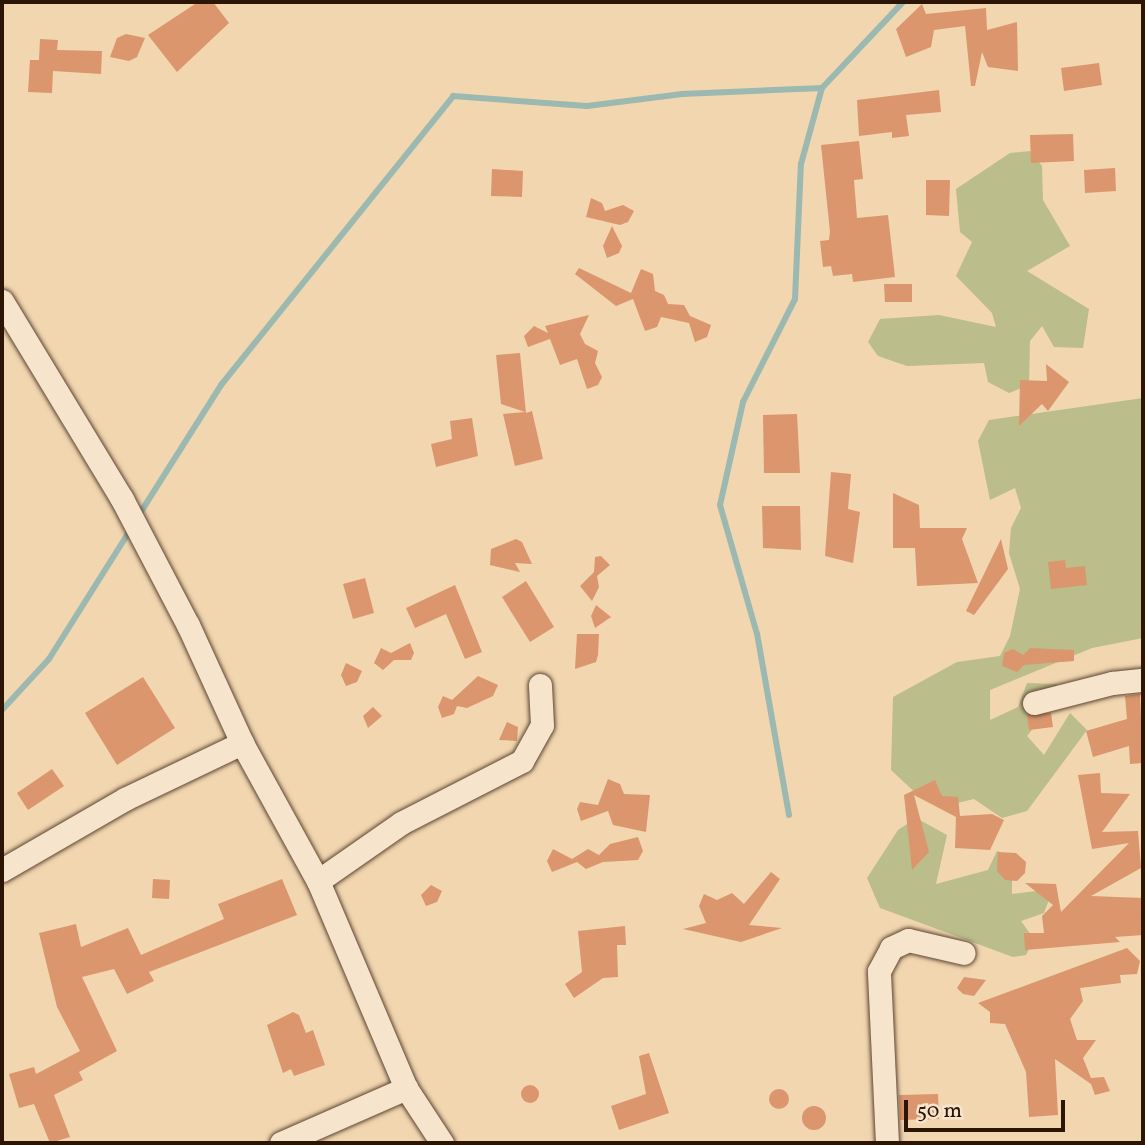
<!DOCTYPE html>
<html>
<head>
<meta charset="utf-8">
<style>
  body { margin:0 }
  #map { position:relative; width:1145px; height:1145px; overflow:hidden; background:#f1d6b0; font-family:Vollkorn,serif }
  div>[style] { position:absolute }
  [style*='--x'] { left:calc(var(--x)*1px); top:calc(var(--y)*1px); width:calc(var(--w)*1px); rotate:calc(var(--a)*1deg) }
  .green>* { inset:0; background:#bbbd8b }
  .stream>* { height:6px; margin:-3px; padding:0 3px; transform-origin:3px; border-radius:3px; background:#9bb9b0 }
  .building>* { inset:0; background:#db966e }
  .round { border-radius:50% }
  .roads { filter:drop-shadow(0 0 2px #5e4530) drop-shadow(0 0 2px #5e4530) }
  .minor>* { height:23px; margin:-11.5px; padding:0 11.5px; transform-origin:11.5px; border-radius:11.5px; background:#f6e4cc }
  span { translate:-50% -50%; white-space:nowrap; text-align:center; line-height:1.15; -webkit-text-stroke:5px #f6e4cc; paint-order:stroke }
  .frame { position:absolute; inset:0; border:4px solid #2d1506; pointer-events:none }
  .scale { position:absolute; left:904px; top:1100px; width:161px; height:32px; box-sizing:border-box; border:4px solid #2d1506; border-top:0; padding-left:9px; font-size:21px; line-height:24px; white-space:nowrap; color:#2d1506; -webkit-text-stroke:5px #f6e4cc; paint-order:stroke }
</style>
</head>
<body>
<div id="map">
  <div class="green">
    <i style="clip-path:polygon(1030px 151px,1042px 166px,1043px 200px,1070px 246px,1027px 271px,1089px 309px,1083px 348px,1054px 347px,1042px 326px,1030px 341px,1029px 385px,1009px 393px,988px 382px,984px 363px,907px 366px,878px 356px,868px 342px,880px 319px,939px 315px,996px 327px,992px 313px,956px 276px,972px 242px,960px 232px,956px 189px,1010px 153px)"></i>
    <i style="clip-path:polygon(1143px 398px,1143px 638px,1092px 648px,990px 690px,990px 720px,1018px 707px,1027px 683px,1057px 684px,1052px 705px,1027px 736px,1044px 755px,1070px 713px,1087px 730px,1027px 811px,1002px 818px,974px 799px,957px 803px,921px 798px,891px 770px,893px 697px,957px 662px,1000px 656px,1010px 636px,1020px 589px,1009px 553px,1011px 528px,1021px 508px,1015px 488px,990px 500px,978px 441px,989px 420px)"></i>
    <i style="clip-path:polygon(916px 818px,947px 835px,936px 884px,988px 870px,997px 851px,1012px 857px,1012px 894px,1053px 889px,1044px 913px,1021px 921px,1034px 939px,1026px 955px,1013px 957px,880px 908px,867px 878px,898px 830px)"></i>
  </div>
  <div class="stream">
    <i style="--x:137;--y:518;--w:157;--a:-57.7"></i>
    <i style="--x:221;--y:385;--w:371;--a:-51.2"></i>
    <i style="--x:453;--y:96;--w:134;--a:4.3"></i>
    <i style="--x:587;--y:106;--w:96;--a:-7.2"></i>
    <i style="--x:682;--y:94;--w:140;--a:-2.5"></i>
    <i style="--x:2;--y:710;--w:69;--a:-47.3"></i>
    <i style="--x:49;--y:659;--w:156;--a:-57.8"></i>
    <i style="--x:789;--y:815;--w:184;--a:-100"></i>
    <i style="--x:757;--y:634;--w:134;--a:-106"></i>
    <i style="--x:720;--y:505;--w:106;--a:-77.4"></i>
    <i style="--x:743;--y:402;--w:115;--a:-63.2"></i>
    <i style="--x:795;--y:299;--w:135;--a:-87.5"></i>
    <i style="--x:801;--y:164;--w:79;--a:-74.6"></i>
    <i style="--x:822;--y:88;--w:118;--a:-46.7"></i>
  </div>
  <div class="building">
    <i style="clip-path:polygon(198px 2px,213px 2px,229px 23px,177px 72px,148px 35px)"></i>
    <i style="clip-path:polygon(922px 4px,926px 14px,986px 8px,987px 30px,1017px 22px,1018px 71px,988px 67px,982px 52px,975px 86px,971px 86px,965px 26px,934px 30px,931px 47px,906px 57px,896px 29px)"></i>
    <i style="clip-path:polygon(126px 34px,145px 38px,137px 57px,129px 61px,110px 57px,117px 38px)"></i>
    <i style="clip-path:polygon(40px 39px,58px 40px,57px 50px,102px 51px,101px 74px,53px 71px,52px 93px,28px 92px,30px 60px,39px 60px)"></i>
    <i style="clip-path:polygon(1099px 63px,1102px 85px,1064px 91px,1061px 68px)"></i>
    <i style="clip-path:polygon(939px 90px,941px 112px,906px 115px,909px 136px,892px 138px,892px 132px,859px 136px,857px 100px)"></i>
    <i style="clip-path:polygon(1073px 134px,1074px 161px,1031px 163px,1030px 135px)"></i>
    <i style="clip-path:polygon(859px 141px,863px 179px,854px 180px,857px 218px,888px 215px,895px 277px,853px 282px,852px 274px,833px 276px,831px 266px,823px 267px,820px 241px,829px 240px,830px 232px,821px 145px)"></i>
    <i style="clip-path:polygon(1115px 168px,1116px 191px,1085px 193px,1084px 170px)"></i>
    <i style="clip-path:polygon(492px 169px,523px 171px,522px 197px,491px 196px)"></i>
    <i style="clip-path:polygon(926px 180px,950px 180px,949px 216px,926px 215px)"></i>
    <i style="clip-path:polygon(591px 198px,602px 203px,605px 211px,623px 205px,634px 211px,628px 222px,620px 225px,586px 217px)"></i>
    <i style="clip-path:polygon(612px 226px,622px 246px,619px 253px,607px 258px,603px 246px)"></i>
    <i style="clip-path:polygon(579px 268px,631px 293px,641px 269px,653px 274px,655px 291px,664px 295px,668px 304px,684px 305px,690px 316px,711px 325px,707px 337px,695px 342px,689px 323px,661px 317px,657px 327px,645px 331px,633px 299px,616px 306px,575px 274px)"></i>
    <i style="clip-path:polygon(884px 284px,912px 284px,912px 302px,885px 302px)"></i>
    <i style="clip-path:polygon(589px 315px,580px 334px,585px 344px,598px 351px,595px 363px,602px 377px,598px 385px,587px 389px,577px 359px,560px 365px,550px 339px,528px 347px,524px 336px,534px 326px,548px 333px,545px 326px)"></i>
    <i style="clip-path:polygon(520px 353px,526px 413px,532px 411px,543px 459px,515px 466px,503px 414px,525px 412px,501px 404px,496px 355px)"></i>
    <i style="clip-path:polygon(1046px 364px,1069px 382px,1048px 411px,1042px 404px,1019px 426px,1020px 380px,1047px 381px)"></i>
    <i style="clip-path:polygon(797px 414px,800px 473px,764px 473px,763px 415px)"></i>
    <i style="clip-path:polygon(472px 418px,478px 456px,436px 467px,431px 444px,452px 439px,450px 421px)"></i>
    <i style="clip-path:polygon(831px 472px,851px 474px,848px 509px,860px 512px,853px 563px,825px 556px)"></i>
    <i style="clip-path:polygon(893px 493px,919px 505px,920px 528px,967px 528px,962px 539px,978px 583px,917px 586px,915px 548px,893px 548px)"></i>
    <i style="clip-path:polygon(762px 506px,800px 506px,801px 550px,763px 548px)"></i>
    <i style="clip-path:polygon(516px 539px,522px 542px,532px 564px,515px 563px,520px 572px,490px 565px,491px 549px)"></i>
    <i style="clip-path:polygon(1001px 539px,1008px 569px,974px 615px,966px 611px)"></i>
    <i style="clip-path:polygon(601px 556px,610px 565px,597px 576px,599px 587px,592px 601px,580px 586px,594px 572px,595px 557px)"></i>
    <i style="clip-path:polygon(1065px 560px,1066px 568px,1085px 566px,1087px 585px,1051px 589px,1048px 562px)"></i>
    <i style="clip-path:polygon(365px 578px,374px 613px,353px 619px,343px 584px)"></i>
    <i style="clip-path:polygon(526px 581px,554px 627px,530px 642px,502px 597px)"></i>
    <i style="clip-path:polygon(455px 585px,482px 652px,465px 659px,446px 614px,415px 628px,406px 608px)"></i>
    <i style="clip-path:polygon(596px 605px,611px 617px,595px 628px,591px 616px)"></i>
    <i style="clip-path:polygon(577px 634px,599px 634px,598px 655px,596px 662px,575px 669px)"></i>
    <i style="clip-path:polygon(410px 643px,414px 653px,411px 660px,394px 660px,383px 670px,374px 663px,381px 648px,391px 653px)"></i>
    <i style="clip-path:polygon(1030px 648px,1074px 650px,1074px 661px,1024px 665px,1017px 672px,1002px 666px,1004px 653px,1013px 649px,1023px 655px)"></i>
    <i style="clip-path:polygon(346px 663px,362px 671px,357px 682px,346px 686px,341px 675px)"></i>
    <i style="clip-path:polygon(478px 676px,498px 685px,493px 696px,467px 708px,457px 706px,454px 714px,442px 718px,438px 707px,443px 696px,452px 700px)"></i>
    <i style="clip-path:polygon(143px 677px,175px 728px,117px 765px,85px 713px)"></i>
    <i style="clip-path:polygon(1140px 694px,1143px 763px,1130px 764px,1129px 746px,1093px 757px,1086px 731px,1127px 719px,1125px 696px)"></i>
    <i style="clip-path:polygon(373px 707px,382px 716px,368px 728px,363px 716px)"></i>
    <i style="clip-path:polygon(1051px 713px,1053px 727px,1029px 730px,1027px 714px)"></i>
    <i style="clip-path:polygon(507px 722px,518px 727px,517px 741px,499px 740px)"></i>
    <i style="clip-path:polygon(52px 769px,64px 786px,28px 810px,17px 793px)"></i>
    <i style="clip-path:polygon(1100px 773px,1101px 793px,1130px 794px,1102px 832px,1138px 831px,1141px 868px,1091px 896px,1143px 898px,1143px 935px,1115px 937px,1120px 942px,1025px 950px,1024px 933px,1044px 933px,1042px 916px,1053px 905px,1025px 883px,1056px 884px,1061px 912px,1129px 843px,1092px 849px,1078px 775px)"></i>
    <i style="clip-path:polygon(608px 779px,620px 784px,624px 794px,650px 795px,646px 832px,613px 825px,608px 811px,581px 821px,577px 809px,580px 802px,598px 805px)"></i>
    <i style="clip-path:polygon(935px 780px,942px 796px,958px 797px,960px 816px,992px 814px,1004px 820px,990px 850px,955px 848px,956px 817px,914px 795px,929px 852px,912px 870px,904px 795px)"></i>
    <i style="clip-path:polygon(638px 837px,643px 851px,638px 860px,603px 862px,586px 869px,577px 862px,552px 872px,547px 861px,553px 849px,572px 859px,588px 849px,599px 855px,610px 844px)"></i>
    <i style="clip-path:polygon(998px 852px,1016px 853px,1026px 862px,1025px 873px,1017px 881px,1005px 880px,997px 871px)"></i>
    <i style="clip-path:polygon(771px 872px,780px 879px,749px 925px,782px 928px,741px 942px,683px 929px,706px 923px,699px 906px,704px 894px,717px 900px,732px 893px,744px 904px)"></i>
    <i style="clip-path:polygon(153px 879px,170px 880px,169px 899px,152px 898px)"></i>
    <i style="clip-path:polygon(282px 879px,297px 915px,149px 972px,154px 981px,127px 994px,114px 969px,82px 977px,117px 1051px,79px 1072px,83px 1080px,54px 1095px,70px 1137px,50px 1143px,34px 1104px,19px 1108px,9px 1074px,34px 1067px,36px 1074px,80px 1051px,57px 1007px,39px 933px,76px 924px,81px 947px,128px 928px,141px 955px,224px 919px,218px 904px)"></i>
    <i style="clip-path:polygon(431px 885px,442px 891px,437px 902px,426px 906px,421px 895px)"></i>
    <i style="clip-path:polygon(625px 926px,626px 945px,617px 945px,618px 977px,603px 978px,574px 998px,565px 984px,582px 972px,578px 931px)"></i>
    <i style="clip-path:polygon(1127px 948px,1140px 961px,1137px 974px,1120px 975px,1121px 983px,1080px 988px,1083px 1001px,1070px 1019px,1077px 1040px,1096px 1040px,1083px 1058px,1091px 1078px,1104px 1077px,1110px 1091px,1095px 1095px,1091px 1084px,1055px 1059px,1058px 1115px,1029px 1117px,1026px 1072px,1005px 1024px,990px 1023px,990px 1012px,978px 1003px)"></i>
    <i style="clip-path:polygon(964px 977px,986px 980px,974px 996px,963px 994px,957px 988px)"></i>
    <i style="clip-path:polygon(293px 1012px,299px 1015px,306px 1033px,313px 1030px,325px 1065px,294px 1076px,291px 1069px,283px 1073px,267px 1025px)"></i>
    <i style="clip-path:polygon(649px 1053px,669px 1113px,619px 1130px,611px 1106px,646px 1094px,639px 1056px)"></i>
    <i class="round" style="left:521px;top:1085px;width:18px;height:18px"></i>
    <i class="round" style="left:769px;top:1089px;width:20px;height:20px"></i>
    <i style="clip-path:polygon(938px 1094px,939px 1119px,900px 1120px,899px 1095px)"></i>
    <i class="round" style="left:802px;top:1106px;width:24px;height:24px"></i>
  </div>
  <div class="roads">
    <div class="minor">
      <i style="--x:2;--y:301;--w:232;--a:58.8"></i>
      <i style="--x:122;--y:499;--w:142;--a:62.4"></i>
      <i style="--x:188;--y:625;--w:130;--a:65.4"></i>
      <i style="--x:242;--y:743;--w:158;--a:61.2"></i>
      <i style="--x:318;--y:881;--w:225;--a:67"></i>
      <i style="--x:406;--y:1088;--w:66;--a:56.8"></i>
      <i style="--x:1034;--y:703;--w:81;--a:-14.4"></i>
      <i style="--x:1112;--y:683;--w:31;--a:-6"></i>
      <i style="--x:2;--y:870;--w:142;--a:-30"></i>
      <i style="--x:125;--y:799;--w:130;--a:-25.6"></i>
      <i style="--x:318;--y:881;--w:101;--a:-34.9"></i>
      <i style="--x:401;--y:823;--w:136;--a:-27.1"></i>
      <i style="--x:522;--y:761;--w:41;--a:-60.9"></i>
      <i style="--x:542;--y:725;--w:40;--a:-92.9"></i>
      <i style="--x:281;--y:1143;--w:137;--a:-23.7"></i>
      <i style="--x:887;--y:1143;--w:172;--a:-92.7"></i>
      <i style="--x:879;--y:971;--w:26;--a:-62"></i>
      <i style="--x:891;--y:948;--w:19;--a:-25"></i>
      <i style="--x:908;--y:940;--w:57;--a:13.1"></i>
    </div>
  </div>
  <div class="frame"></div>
  <div class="scale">50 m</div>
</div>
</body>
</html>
